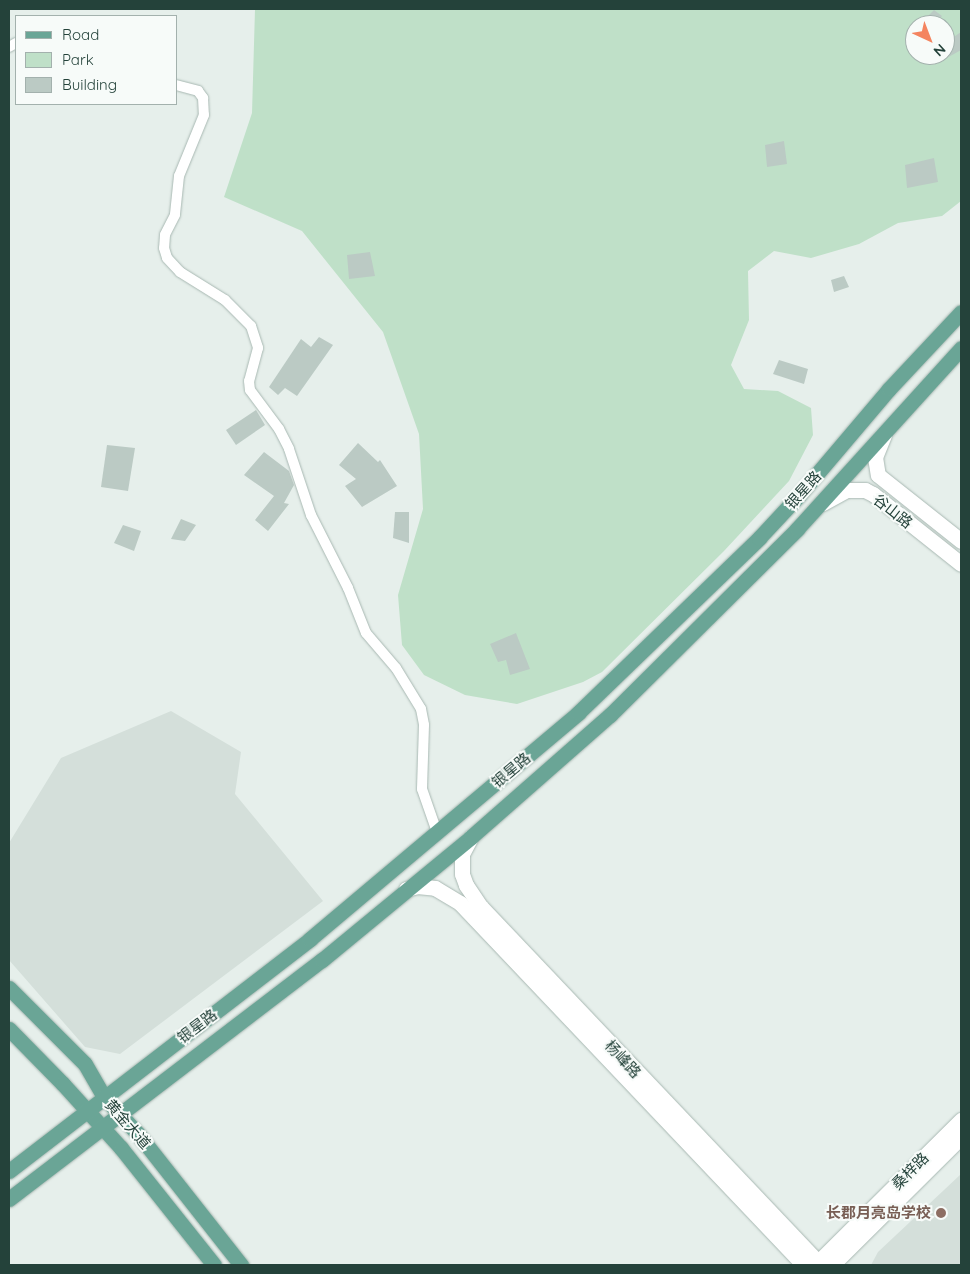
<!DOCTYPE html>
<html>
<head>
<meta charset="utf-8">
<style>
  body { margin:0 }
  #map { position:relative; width:970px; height:1274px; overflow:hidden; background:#e6efeb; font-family:Quicksand,"Noto Sans SC",sans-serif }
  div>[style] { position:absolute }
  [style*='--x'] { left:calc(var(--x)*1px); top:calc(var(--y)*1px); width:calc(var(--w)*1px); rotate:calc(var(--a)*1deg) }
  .built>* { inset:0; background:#d4dfda }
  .green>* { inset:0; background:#bfe0c8 }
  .building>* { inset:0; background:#bbcac4 }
  .roads { filter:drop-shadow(0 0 1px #a8b8b2) drop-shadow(0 0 1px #a8b8b2) }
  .street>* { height:10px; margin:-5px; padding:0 5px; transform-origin:5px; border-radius:5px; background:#fff }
  .secondary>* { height:15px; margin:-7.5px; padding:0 7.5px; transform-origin:7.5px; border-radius:7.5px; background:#fff }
  .primary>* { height:15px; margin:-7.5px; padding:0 7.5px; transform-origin:7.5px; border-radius:7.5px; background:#6aa596 }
  .dots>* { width:14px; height:14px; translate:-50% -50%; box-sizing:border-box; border:2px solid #f7fbf9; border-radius:50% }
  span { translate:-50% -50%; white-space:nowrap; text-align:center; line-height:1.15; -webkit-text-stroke:4px #f7fbf9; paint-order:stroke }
  .street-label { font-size:15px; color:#24423a }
  .education-label { font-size:15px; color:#785e54; font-weight:700 }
  .right { translate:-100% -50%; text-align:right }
  .frame { position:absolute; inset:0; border:10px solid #24423a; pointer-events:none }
  .legend { position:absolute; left:15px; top:15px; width:162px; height:90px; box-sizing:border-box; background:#f7fbf9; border:1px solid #a3b1ad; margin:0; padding:6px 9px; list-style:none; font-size:15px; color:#24423a }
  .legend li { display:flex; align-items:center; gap:10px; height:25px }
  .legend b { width:25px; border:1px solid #a3b1ad }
  .north { position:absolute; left:905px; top:15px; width:50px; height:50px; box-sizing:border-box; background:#f7fbf9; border:1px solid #a3b1ad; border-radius:50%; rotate:137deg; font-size:14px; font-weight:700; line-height:20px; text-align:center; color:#24423a }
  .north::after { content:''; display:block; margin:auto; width:18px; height:22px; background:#f4845f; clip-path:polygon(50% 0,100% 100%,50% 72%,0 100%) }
</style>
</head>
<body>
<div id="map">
  <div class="built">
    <i style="clip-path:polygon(171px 711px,241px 752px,235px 794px,323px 901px,120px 1054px,85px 1047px,9px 960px,9px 843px,61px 758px)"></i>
    <i style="clip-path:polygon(961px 1174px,961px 1265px,871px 1265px,878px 1252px)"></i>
  </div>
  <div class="green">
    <i style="clip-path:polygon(evenodd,255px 9px,961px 9px,961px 201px,942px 216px,898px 223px,859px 244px,811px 258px,774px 251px,748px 271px,749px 320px,731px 365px,744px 389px,778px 391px,811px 408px,813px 435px,789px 481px,724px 551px,602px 672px,583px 682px,517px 704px,465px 695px,424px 675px,402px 645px,398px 595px,423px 509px,419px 434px,383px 332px,302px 231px,224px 197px,252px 113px,255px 9px,915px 25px,945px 25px,945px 55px,915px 55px,915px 25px)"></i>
  </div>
  <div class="building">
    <i style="clip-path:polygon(934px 10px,942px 16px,934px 25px,919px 25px)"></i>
    <i style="clip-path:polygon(961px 32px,961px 50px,945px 59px,945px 43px)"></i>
    <i style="clip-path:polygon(784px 141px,787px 164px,767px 167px,765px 145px)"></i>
    <i style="clip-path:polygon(934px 158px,938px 182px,907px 188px,905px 165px)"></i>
    <i style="clip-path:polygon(370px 252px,375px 276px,349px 279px,347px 255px)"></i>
    <i style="clip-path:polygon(844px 276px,849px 287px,834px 292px,831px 280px)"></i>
    <i style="clip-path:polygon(319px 337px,333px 345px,297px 396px,285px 388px,278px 395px,269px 387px,301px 339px,311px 347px)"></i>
    <i style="clip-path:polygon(779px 360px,808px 369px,804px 384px,773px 374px)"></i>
    <i style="clip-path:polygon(256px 410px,265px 425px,236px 445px,226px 430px)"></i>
    <i style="clip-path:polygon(358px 443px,378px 462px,380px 460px,397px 486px,362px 507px,345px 486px,356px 479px,339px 465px)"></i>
    <i style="clip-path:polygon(107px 445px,135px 448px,128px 491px,101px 487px)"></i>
    <i style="clip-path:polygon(264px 452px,289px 471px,294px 485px,284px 503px,289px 504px,268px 531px,255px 520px,274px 496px,244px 475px)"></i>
    <i style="clip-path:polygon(395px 512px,409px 512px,409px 543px,393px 538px)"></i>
    <i style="clip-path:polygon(181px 519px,196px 525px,185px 541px,171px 539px)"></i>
    <i style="clip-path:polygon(123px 525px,141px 531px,134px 551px,114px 543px)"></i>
    <i style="clip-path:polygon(516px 633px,530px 669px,510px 675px,506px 660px,498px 662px,490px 644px)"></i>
  </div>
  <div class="roads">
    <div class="street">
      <i style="--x:9;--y:47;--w:8;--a:-30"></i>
      <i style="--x:176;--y:85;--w:23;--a:15"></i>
      <i style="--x:198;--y:91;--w:9;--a:54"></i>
      <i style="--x:203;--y:98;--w:17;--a:87"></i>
      <i style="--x:204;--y:115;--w:66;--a:112.3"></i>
      <i style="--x:179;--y:176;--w:39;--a:96"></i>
      <i style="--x:175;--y:215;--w:22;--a:117"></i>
      <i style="--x:165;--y:235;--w:13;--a:94"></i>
      <i style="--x:164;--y:248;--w:10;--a:73"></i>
      <i style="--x:167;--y:258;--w:19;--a:47"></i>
      <i style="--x:180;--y:272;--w:53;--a:31.9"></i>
      <i style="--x:225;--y:300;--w:37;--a:45"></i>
      <i style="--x:251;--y:326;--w:23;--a:72"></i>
      <i style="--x:258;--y:348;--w:34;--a:105"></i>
      <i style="--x:249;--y:381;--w:9;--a:84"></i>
      <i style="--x:250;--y:390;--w:49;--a:53.4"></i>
      <i style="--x:279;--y:429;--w:22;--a:63"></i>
      <i style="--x:289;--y:449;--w:70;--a:71.6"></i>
      <i style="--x:311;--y:515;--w:82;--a:63.1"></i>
      <i style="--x:348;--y:588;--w:48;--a:68.2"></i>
      <i style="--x:366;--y:633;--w:46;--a:49.4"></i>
      <i style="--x:396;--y:668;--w:48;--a:58.6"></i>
      <i style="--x:421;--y:709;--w:16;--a:79"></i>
      <i style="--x:424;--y:725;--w:64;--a:91.8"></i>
      <i style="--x:422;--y:789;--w:46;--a:70.8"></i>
    </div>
    <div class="secondary">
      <i style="--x:884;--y:435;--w:24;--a:112"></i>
      <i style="--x:875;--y:457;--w:18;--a:81"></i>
      <i style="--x:878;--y:475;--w:106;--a:38.5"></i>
      <i style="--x:823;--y:503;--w:26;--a:-29"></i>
      <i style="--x:846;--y:490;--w:19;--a:0"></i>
      <i style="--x:865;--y:490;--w:9;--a:27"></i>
      <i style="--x:873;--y:494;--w:112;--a:38.5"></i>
      <i style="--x:471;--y:837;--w:19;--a:118"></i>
      <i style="--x:462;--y:854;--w:20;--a:90"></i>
      <i style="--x:462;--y:874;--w:12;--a:70"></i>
      <i style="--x:466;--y:885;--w:27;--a:56"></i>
      <i style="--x:481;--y:907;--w:494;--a:46.5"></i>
      <i style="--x:406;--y:889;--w:11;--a:-15"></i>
      <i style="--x:417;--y:886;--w:18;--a:6"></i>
      <i style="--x:435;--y:888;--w:29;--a:31"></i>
      <i style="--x:460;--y:903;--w:499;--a:46.5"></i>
      <i style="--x:815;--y:1265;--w:206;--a:-44.8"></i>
      <i style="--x:832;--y:1265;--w:182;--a:-44.8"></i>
    </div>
    <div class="primary">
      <i style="--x:9;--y:988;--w:107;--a:45"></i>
      <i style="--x:85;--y:1064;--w:38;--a:60"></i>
      <i style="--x:104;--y:1097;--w:50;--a:47.4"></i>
      <i style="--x:138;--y:1134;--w:167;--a:51.8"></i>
      <i style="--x:9;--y:1029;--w:77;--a:45.5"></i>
      <i style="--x:63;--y:1084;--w:86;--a:47.8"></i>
      <i style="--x:121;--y:1148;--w:149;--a:51.5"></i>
      <i style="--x:9;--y:1171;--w:380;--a:-37.6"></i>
      <i style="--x:310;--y:939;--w:351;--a:-40.1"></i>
      <i style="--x:578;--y:713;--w:252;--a:-44"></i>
      <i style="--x:759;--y:538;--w:59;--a:-47.1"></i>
      <i style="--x:799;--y:495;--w:139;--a:-49.7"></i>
      <i style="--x:889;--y:389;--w:105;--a:-46.9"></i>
      <i style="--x:9;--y:1199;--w:394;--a:-37.4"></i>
      <i style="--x:322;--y:960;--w:193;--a:-39.5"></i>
      <i style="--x:471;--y:837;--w:185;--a:-41.3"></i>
      <i style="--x:610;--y:715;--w:264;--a:-44.8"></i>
      <i style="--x:797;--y:529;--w:244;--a:-47.8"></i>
    </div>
  </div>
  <div class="dots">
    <i style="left:941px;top:1213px;background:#8d6e63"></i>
  </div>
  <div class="street-label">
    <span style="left:803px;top:490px;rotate:-48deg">银星路</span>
    <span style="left:893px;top:511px;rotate:38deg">谷山路</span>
    <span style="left:511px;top:770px;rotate:-40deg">银星路</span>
    <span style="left:197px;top:1026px;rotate:-37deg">银星路</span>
    <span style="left:623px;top:1059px;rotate:47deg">杨峰路</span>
    <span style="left:128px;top:1124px;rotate:49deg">黄金大道</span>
    <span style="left:910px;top:1171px;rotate:-45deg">桑梓路</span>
  </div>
  <div class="education-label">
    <span class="right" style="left:931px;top:1213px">长郡月亮岛学校</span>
  </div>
  <div class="frame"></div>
  <ul class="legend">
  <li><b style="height:6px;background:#6aa596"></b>Road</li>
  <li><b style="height:14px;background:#bfe0c8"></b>Park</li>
  <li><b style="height:14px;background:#bbcac4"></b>Building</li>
  </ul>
  <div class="north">N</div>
</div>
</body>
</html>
